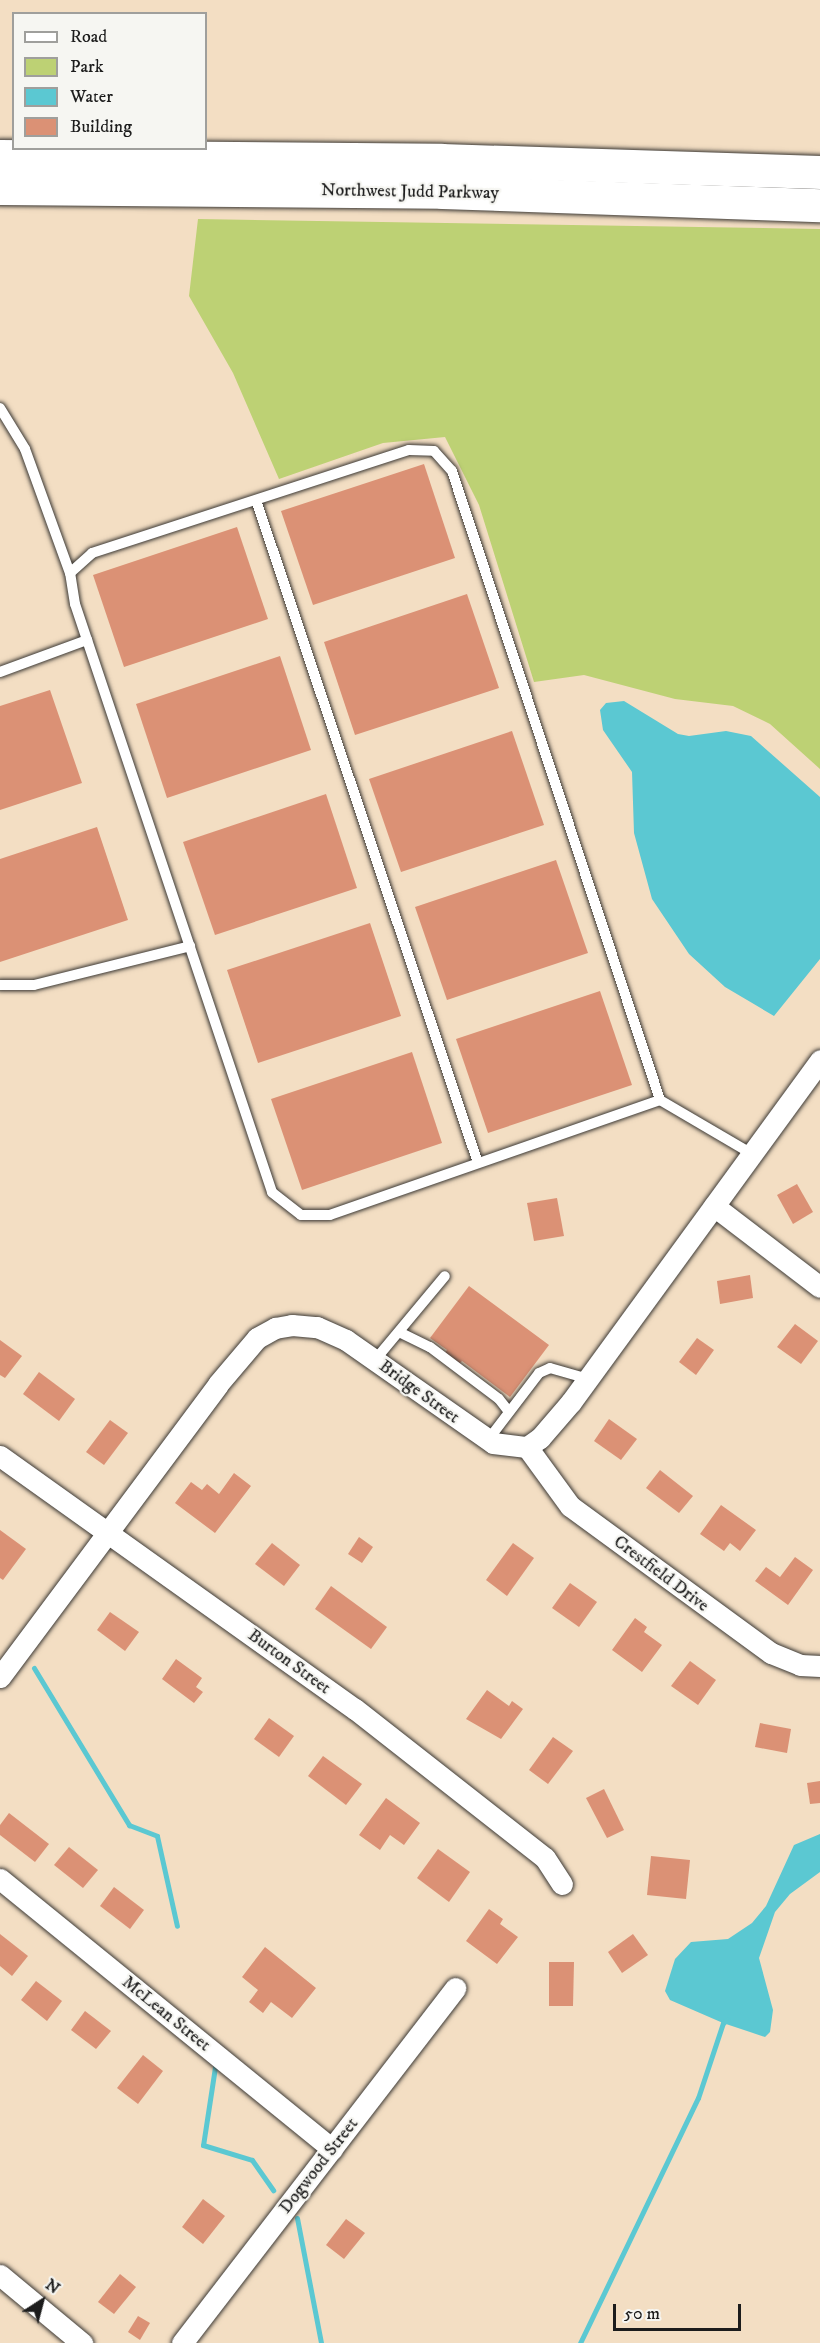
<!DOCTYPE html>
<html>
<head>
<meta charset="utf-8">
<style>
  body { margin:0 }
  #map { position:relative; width:820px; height:2343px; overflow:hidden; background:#f3dec3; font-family:"IM FELL DW Pica",serif }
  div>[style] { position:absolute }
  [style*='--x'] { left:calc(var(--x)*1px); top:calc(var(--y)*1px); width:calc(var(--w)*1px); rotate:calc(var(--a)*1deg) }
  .green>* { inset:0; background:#bdd174 }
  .water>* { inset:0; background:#5bc8d2 }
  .stream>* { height:5px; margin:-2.5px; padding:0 2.5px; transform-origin:2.5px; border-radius:2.5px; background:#5bc8d2 }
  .building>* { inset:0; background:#db9175 }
  .roads { filter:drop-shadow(0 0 2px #3c3935) drop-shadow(0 0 2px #3c3935) }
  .lane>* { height:10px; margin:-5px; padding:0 5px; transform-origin:5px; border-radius:5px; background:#fff }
  .street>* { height:21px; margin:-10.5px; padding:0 10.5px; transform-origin:10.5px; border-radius:10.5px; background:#fff }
  .highway>* { height:33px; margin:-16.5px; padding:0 16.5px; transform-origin:16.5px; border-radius:16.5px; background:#fff }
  span { translate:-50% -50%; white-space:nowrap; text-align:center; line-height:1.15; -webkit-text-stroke:4.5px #f6f6f2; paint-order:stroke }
  .street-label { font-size:18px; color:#1c1c1c }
  .legend { position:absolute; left:12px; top:12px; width:195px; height:138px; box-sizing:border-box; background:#f6f6f2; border:2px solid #9f9f9c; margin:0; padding:8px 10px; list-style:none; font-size:18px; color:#1c1c1c }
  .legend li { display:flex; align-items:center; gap:12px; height:30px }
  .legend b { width:30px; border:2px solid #9f9f9c }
  .north { position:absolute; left:12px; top:2271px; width:60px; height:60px; -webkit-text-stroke:4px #f6f6f2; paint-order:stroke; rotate:36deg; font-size:16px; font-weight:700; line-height:24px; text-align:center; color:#1c1c1c }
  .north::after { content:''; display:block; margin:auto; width:21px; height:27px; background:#1c1c1c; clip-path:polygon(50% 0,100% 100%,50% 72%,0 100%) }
  .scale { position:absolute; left:613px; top:2304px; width:128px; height:27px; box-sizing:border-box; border:3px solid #1c1c1c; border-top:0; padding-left:8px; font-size:18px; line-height:21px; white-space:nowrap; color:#1c1c1c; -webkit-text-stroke:4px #f6f6f2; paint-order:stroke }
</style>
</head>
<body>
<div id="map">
  <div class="green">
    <i style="clip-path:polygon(198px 219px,820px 229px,820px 769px,770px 724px,733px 706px,675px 699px,584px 675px,534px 682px,479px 505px,445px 437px,383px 443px,279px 479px,233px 373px,189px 296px)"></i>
  </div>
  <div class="water">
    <i style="clip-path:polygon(624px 701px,678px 734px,689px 736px,726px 731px,751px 736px,820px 797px,820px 959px,774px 1016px,725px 987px,689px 954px,652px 899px,634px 833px,632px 772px,603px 730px,600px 710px,606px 703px)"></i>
    <i style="clip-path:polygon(820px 1834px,820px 1872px,790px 1894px,775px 1912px,759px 1958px,773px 2010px,770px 2032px,765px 2037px,723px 2023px,670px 2000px,665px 1991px,675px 1959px,691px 1942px,728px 1939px,752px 1923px,766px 1906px,794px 1845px)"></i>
  </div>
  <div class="stream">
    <i style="--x:34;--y:1668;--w:184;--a:58.8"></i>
    <i style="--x:129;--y:1825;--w:30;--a:21"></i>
    <i style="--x:157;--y:1836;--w:92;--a:77.5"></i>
    <i style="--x:215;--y:2067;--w:79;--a:98.7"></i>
    <i style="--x:203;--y:2145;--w:51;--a:17"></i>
    <i style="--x:252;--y:2160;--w:37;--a:55"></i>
    <i style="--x:297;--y:2218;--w:127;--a:79.1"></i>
    <i style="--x:580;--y:2343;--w:272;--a:-64.3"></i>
    <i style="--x:698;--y:2098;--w:79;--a:-71.6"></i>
    <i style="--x:723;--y:2023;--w:6;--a:-39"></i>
  </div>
  <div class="building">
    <i style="clip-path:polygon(424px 464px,455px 558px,313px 605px,281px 511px)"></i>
    <i style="clip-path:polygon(237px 527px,268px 619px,124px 667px,93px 575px)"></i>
    <i style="clip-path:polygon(467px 594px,499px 688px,355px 735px,324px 642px)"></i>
    <i style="clip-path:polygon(280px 656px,311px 750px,167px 798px,136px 704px)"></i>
    <i style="clip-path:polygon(50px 690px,82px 783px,0 810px,0 706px)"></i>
    <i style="clip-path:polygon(512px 731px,544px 825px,401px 872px,369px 779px)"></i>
    <i style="clip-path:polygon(326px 794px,357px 888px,215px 935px,183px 842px)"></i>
    <i style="clip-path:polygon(97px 827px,128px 920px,0 962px,0 859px)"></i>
    <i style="clip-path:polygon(556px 860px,588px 953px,447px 1000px,415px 907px)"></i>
    <i style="clip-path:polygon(370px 923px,401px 1016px,258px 1063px,227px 970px)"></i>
    <i style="clip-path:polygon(600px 991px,632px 1085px,488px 1133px,456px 1039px)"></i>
    <i style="clip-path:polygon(412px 1052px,442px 1143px,302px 1190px,271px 1099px)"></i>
    <i style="clip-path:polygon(797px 1184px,813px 1212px,793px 1224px,777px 1195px)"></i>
    <i style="clip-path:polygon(557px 1198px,564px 1236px,534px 1241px,527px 1203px)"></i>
    <i style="clip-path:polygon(750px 1275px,753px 1298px,720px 1304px,717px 1281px)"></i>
    <i style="clip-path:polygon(469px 1286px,549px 1345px,510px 1397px,462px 1361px,458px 1365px,444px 1354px,447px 1350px,430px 1338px)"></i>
    <i style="clip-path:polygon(795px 1324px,818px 1341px,801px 1364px,777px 1347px)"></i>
    <i style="clip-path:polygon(697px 1338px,714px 1350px,696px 1375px,679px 1362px)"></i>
    <i style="clip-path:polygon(0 1340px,22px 1356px,5px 1378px,0 1375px)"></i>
    <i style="clip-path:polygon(39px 1372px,75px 1399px,59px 1421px,23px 1394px)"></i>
    <i style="clip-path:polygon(609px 1419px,637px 1439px,621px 1460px,594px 1441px)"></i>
    <i style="clip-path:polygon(110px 1420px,128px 1433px,104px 1465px,86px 1452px)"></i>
    <i style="clip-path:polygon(660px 1470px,693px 1496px,679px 1513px,646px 1488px)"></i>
    <i style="clip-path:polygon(234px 1473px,251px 1486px,215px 1533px,175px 1503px,191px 1482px,202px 1490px,207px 1484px,219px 1494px)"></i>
    <i style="clip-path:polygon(721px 1505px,756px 1530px,740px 1551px,730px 1543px,724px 1551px,700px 1534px)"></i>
    <i style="clip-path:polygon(0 1530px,26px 1549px,3px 1580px,0 1578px)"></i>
    <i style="clip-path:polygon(359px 1537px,373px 1547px,362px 1563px,348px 1554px)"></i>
    <i style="clip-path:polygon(272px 1543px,300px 1565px,284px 1586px,255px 1564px)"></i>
    <i style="clip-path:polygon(513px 1543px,534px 1558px,507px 1596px,486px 1580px)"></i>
    <i style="clip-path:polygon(795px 1557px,813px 1570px,788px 1605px,755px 1581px,766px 1567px,780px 1577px)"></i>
    <i style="clip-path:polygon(570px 1583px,597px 1602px,579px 1627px,552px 1608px)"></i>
    <i style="clip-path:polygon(331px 1586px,387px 1627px,371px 1649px,315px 1609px)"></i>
    <i style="clip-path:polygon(110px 1612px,139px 1632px,125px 1651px,97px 1630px)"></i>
    <i style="clip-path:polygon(635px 1618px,647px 1627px,644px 1632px,662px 1645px,642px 1672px,612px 1650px)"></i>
    <i style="clip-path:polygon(176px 1659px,202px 1678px,196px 1687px,203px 1692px,194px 1703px,162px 1679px)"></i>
    <i style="clip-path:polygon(690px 1661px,716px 1680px,698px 1705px,671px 1686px)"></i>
    <i style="clip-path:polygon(487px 1690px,509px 1706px,512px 1701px,523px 1709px,501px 1739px,466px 1719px)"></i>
    <i style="clip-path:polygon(269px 1718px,294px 1736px,279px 1757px,254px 1739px)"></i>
    <i style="clip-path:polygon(760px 1723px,791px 1729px,787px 1753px,755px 1747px)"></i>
    <i style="clip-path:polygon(553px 1737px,573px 1751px,548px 1784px,529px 1770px)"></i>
    <i style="clip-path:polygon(323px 1756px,362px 1784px,346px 1805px,308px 1776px)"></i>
    <i style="clip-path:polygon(820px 1781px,820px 1803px,810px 1804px,807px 1783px)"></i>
    <i style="clip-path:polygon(604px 1789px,624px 1830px,607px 1838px,586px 1798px)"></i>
    <i style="clip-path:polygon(386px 1798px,420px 1823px,404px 1845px,390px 1835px,380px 1850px,359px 1835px)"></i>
    <i style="clip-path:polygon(9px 1813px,49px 1844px,35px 1862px,0 1835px,0 1825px)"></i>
    <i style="clip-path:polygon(69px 1847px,98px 1870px,83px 1888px,54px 1865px)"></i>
    <i style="clip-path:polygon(438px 1849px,470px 1872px,449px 1902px,417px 1878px)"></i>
    <i style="clip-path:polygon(651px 1856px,690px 1860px,686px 1899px,647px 1895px)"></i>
    <i style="clip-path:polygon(114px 1887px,144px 1910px,130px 1929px,100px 1906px)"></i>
    <i style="clip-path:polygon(489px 1909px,503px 1919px,500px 1924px,518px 1937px,497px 1964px,466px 1941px)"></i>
    <i style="clip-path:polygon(0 1934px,28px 1956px,12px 1976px,0 1966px)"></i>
    <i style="clip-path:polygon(633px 1934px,648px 1955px,622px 1973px,608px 1952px)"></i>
    <i style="clip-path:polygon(265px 1947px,316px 1988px,292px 2018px,271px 2002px,263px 2013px,249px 2002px,258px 1990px,242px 1977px)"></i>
    <i style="clip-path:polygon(549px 1962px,574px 1962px,573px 2006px,549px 2006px)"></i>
    <i style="clip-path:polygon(36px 1981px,62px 2001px,47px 2021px,21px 2000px)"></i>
    <i style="clip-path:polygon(85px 2011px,111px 2031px,96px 2049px,71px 2030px)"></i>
    <i style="clip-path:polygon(143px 2055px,163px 2071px,138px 2104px,117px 2088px)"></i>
    <i style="clip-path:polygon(203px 2199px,225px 2216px,203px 2244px,182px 2227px)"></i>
    <i style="clip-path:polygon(346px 2219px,365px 2233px,344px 2259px,326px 2245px)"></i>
    <i style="clip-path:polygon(120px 2274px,136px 2287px,114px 2314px,98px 2302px)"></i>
    <i style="clip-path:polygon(138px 2316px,150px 2323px,140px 2340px,128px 2332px)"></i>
  </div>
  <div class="roads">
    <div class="lane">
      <i style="--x:0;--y:408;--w:48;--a:58.6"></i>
      <i style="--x:25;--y:449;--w:132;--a:70.1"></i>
      <i style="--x:256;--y:500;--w:699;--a:71.49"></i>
      <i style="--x:0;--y:672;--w:93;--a:-20.2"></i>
      <i style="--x:0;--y:985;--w:34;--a:0"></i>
      <i style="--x:34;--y:985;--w:161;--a:-14"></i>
      <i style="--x:660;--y:1100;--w:349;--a:160.8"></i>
      <i style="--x:330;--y:1215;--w:29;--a:180"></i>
      <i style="--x:301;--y:1215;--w:37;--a:-142"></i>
      <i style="--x:272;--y:1192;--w:620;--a:-108.52"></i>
      <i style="--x:75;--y:604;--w:31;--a:-99"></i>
      <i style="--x:70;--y:573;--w:30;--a:-42"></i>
      <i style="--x:92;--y:553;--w:333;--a:-18"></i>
      <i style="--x:409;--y:450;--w:25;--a:2"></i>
      <i style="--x:434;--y:451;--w:27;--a:48"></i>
      <i style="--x:452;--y:471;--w:662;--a:71.7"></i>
      <i style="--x:660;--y:1100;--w:107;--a:30.4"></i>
      <i style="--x:399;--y:1332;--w:34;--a:26"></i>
      <i style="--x:430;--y:1347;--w:86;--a:37"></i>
      <i style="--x:499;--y:1399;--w:16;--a:52"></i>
      <i style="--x:375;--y:1360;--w:109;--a:-50.2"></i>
      <i style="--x:488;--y:1440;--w:84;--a:-52.7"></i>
      <i style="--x:539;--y:1373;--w:12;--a:-24"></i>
      <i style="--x:550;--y:1368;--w:40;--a:16"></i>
    </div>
    <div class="street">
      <i style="--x:714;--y:1206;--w:133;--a:37.4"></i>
      <i style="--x:527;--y:1447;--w:73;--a:53.9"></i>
      <i style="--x:570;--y:1506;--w:249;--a:36.2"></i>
      <i style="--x:771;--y:1653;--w:31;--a:22"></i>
      <i style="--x:800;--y:1665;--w:20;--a:3"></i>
      <i style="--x:0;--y:1456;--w:436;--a:35.5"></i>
      <i style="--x:355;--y:1709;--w:241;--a:38.1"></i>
      <i style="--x:545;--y:1858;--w:31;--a:57"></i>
      <i style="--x:0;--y:1677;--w:365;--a:-53.3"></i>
      <i style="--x:218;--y:1384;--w:60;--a:-49.7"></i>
      <i style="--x:257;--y:1338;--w:21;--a:-29"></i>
      <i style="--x:275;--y:1328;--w:17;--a:-10"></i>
      <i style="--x:292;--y:1325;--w:25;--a:5"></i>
      <i style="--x:317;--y:1327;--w:32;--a:24"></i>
      <i style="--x:346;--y:1340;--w:179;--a:35"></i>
      <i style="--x:493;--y:1443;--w:34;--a:7"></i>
      <i style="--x:527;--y:1447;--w:16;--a:-35"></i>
      <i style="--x:540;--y:1438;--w:48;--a:-49.3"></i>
      <i style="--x:571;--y:1402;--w:423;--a:-53.9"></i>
      <i style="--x:0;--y:1879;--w:428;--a:39.1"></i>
      <i style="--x:0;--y:2275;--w:107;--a:39.7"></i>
      <i style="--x:182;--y:2343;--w:448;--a:-52.4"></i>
    </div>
    <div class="highway">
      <i style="--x:0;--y:156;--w:441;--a:0.5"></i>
      <i style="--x:441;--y:160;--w:379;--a:1.8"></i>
      <i style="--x:0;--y:188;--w:442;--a:0.5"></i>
      <i style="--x:442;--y:192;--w:378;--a:2"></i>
    </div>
  </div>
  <div class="street-label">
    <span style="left:410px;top:192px;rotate:1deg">Northwest Judd Parkway</span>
    <span style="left:419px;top:1392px;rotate:36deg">Bridge Street</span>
    <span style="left:661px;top:1574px;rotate:37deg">Crestfield Drive</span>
    <span style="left:289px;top:1662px;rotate:36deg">Burton Street</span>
    <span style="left:166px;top:2014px;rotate:39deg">McLean Street</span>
    <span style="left:319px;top:2166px;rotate:-52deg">Dogwood Street</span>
  </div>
  <ul class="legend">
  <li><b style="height:8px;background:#fff"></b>Road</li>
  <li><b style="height:16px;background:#bdd174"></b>Park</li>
  <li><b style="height:16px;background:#5bc8d2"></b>Water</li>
  <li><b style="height:16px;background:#db9175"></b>Building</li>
  </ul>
  <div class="north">N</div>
  <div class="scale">50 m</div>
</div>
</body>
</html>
